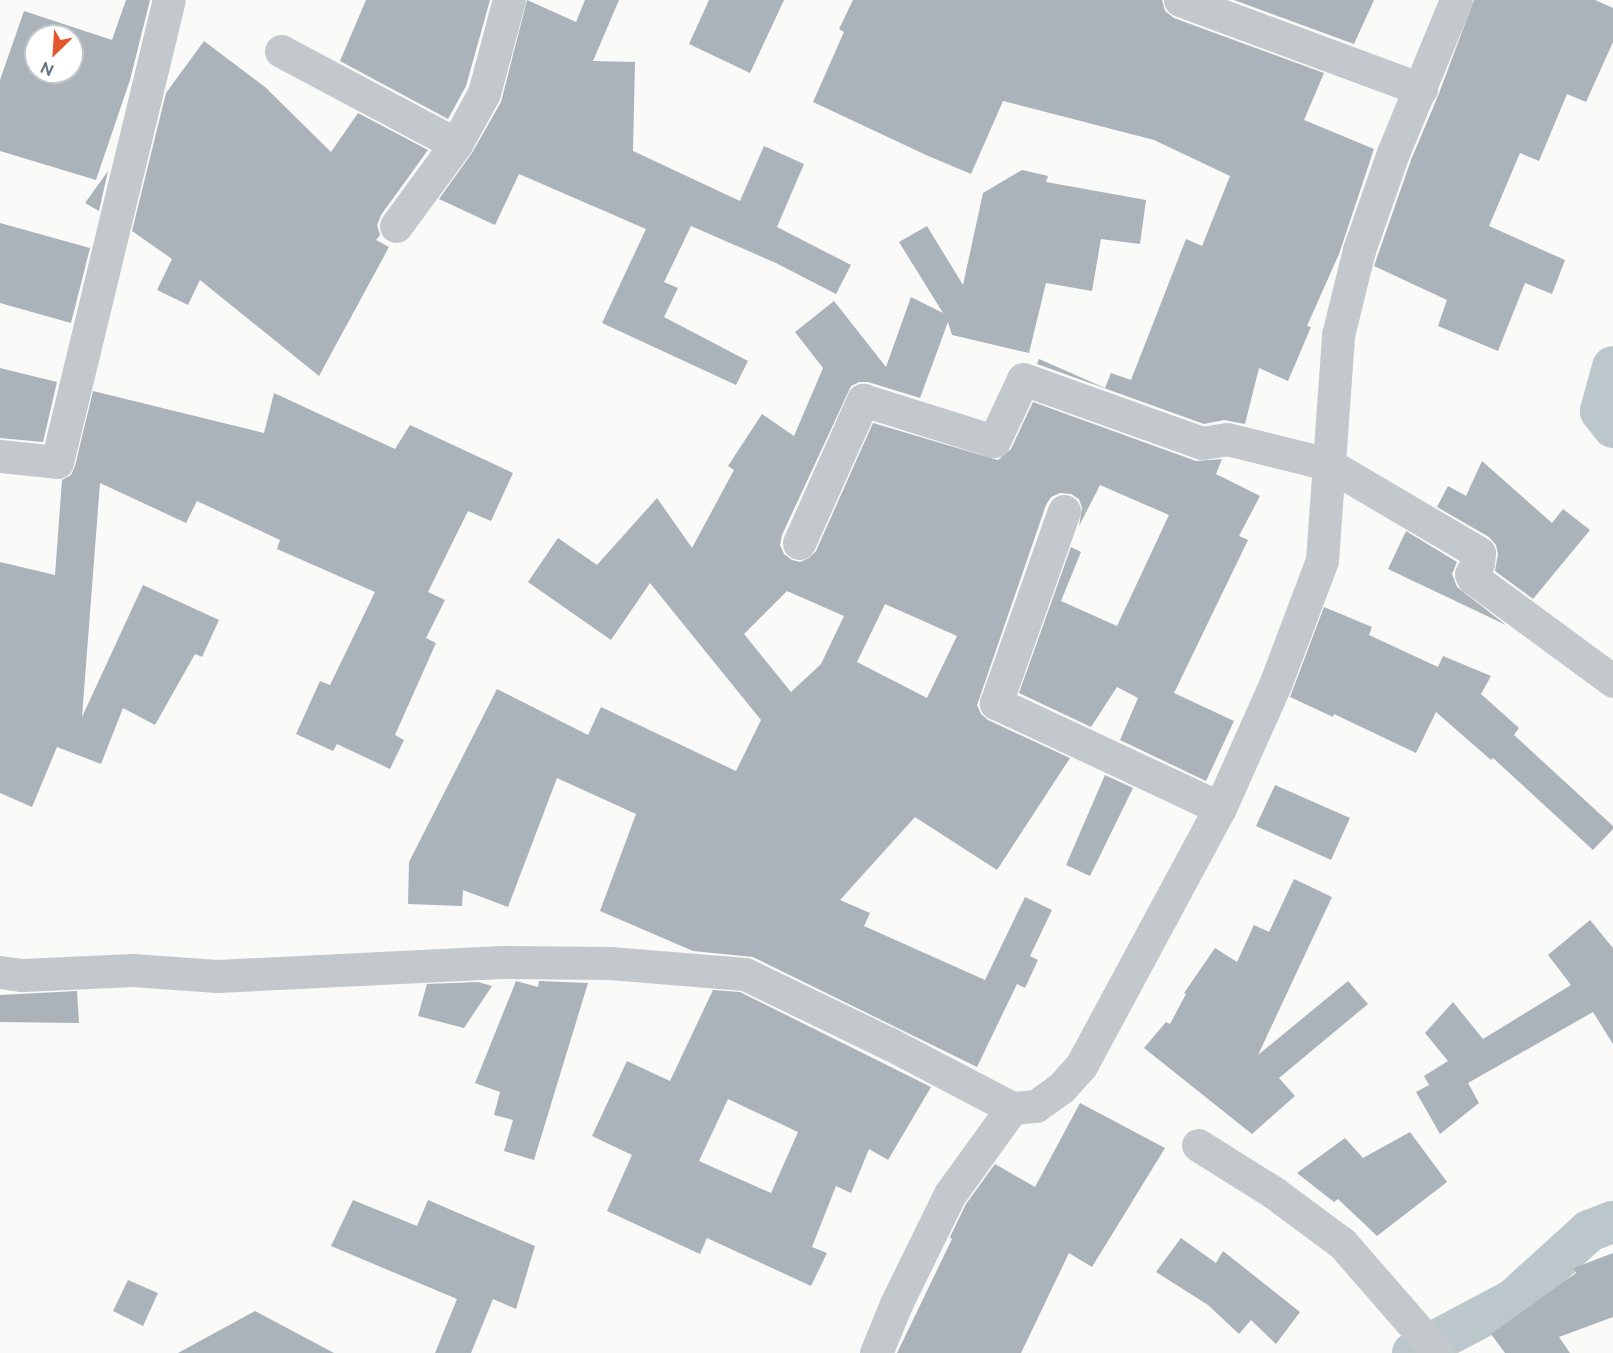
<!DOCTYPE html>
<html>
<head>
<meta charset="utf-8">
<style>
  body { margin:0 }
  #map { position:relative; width:1613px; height:1353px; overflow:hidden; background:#fafaf8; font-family:Raleway,sans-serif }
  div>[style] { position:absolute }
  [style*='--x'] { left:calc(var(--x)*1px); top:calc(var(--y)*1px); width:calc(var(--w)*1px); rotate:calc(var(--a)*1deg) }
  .canal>* { height:42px; margin:-21px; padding:0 21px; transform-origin:21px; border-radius:21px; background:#bbc7cb }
  .building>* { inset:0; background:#aab3b9 }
  .minor>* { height:33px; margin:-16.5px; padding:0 16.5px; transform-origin:16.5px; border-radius:16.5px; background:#c3c8cc }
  span { translate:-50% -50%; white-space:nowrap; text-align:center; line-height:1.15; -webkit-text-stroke:6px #fff; paint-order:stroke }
  .north { position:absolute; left:24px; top:24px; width:60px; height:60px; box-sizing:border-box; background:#fff; border:2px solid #c1c8cd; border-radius:50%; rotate:205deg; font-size:16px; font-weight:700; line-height:24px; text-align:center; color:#657683 }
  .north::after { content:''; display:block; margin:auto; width:21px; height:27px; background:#e4572e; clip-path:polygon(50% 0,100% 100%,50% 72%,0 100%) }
</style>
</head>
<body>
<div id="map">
  <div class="canal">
    <i style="--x:1613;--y:367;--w:46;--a:105.3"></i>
    <i style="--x:1601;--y:411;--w:20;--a:53"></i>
    <i style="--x:1413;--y:1353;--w:113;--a:-27.9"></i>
    <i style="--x:1513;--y:1300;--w:103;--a:-42.2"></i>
    <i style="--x:1589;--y:1231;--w:26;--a:-21"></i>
  </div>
  <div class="building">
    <i style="clip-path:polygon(evenodd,126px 0,150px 0,130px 80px,96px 180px,0 151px,0 80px,24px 11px,112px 40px,126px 0,36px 36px,72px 36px,72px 72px,36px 72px,36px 36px)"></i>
    <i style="clip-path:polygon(366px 0,490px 0,466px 86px,448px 119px,340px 61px)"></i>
    <i style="clip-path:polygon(527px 0,576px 22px,585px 0,619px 0,593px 61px,635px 62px,633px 151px,740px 201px,764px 146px,804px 164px,777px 227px,851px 265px,836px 294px,776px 263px,691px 226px,664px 282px,678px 288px,664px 317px,748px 361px,736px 385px,602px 323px,646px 229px,519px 174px,495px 225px,439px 199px,472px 153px,501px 102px)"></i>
    <i style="clip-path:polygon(709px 0,784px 0,750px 73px,689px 44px)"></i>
    <i style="clip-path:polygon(853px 0,1162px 0,1165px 11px,1174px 18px,1324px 73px,1304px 120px,1374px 149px,1339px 254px,1307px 326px,1311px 327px,1288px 381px,1259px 368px,1245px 424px,1224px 420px,1204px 424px,1037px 364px,1039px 359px,1105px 388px,1111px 373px,1131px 380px,1186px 239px,1202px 246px,1230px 176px,1154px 140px,1003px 101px,971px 174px,926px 155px,813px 102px,844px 32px,839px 29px)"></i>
    <i style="clip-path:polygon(1234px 0,1374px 0,1354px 44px)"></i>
    <i style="clip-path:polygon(1474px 0,1595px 0,1613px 8px,1613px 42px,1586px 102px,1567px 94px,1539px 161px,1520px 153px,1489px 226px,1565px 260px,1552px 294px,1525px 283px,1498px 351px,1438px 326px,1447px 300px,1374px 266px,1411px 160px,1438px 96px)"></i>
    <i style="clip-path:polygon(204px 41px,265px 87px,331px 152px,358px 113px,428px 150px,381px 215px,377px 225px,380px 235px,376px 240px,389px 247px,319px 376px,200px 280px,188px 305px,157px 290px,172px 259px,132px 231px,166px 93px)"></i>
    <i style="clip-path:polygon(evenodd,1022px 170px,1048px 176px,1046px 182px,1146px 200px,1140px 244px,1101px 239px,1092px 291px,1046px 283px,1029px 353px,952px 335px,948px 322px,920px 398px,868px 382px,859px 382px,851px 386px,782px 535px,780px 545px,784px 554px,792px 560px,800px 562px,809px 558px,816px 551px,873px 423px,998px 460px,1011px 449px,1033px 402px,1196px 461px,1222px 459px,1216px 474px,1260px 496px,1239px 536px,1248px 540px,1174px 693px,1234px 721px,1206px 781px,1120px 740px,1138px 698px,1117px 687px,1091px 727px,1019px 693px,1071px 547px,1081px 552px,1061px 601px,1117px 626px,1169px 515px,1100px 485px,1079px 526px,1082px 508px,1079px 499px,1071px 494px,1060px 493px,1051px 497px,1046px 505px,977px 705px,981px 714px,988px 720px,1070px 758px,997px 870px,915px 817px,840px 900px,870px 913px,864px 926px,985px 980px,1025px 897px,1052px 910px,1030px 956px,1038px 960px,1025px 988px,1017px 984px,977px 1067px,753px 957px,693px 951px,600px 911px,636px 814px,557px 778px,508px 907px,463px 890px,462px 906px,408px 904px,409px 862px,497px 689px,588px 735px,601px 707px,736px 771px,761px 720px,650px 583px,611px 640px,528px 582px,558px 538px,597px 565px,657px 498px,692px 548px,734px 470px,728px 466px,762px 414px,794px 436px,823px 368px,795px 332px,834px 301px,886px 367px,911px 297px,943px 313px,899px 242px,927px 226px,963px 285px,983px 193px,1022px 170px,787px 591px,844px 616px,821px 664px,791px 692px,744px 634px,787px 591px,1022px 170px,885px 604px,957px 636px,927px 698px,857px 662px,885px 604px)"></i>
    <i style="clip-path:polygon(108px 171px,99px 211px,85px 203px)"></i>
    <i style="clip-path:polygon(0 223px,90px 248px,71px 323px,0 303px)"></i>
    <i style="clip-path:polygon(0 368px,57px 382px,43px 442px,0 438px)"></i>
    <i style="clip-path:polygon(93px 391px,264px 433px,274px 393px,395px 449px,410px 425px,513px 473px,491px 521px,468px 511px,428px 592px,445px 600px,426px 638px,436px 643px,395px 735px,404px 740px,390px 769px,337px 744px,333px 751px,296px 734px,320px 681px,330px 685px,375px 592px,277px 549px,280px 540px,197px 501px,186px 523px,100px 483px,82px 717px,143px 585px,219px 620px,202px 657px,195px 654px,155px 725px,123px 708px,101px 764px,57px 747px,32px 807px,0 793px,0 562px,55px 575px,62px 480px,71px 475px,75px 466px)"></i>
    <i style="clip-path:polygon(1482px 461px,1552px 523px,1563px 509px,1590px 530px,1533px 599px,1495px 571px,1498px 554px,1496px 545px,1489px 537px,1437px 507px,1448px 486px,1466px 496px)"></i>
    <i style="clip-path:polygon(1406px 531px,1457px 562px,1452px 574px,1457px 587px,1506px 625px,1388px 569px)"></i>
    <i style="clip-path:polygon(1324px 607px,1372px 627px,1369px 635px,1438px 667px,1443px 656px,1491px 676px,1481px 694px,1519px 728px,1514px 735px,1613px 826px,1613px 829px,1593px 850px,1493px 758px,1491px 760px,1436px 712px,1416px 753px,1334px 714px,1333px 717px,1290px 697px)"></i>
    <i style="clip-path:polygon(1105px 775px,1133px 788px,1090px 876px,1066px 865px)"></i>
    <i style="clip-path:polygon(1275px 785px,1350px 818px,1331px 860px,1256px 826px)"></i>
    <i style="clip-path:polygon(1294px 879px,1332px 897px,1258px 1055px,1348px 981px,1368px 1004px,1279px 1078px,1295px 1096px,1252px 1134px,1144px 1048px,1166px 1022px,1170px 1024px,1186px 994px,1184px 993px,1215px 948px,1237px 962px,1254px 925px,1269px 932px)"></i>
    <i style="clip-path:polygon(1590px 920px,1613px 948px,1613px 1044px,1593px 1012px,1468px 1083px,1479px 1103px,1440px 1134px,1416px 1092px,1429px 1085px,1424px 1076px,1448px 1061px,1425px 1033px,1453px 1002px,1483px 1039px,1571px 985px,1548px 955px)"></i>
    <i style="clip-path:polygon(516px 981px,538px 987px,539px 981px,588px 983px,534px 1160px,504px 1151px,513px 1120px,494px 1115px,500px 1092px,475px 1083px)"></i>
    <i style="clip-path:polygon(478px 982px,492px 986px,464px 1028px,418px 1016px,427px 984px)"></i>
    <i style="clip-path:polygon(evenodd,713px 990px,740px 992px,931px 1087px,888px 1160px,869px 1149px,851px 1193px,836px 1186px,812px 1247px,827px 1253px,811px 1286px,707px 1238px,700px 1254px,607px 1211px,632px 1155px,592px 1136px,627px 1061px,670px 1081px,713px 990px,728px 1099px,798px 1132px,771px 1193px,699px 1161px,728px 1099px)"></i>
    <i style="clip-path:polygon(77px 991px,79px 1023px,0 1022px,0 995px)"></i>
    <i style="clip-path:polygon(1080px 1103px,1165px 1148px,1092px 1267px,1069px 1253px,1021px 1353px,897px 1353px,952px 1239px,950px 1237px,966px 1204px,995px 1164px,1035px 1187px)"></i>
    <i style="clip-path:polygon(1410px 1132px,1447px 1182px,1377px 1236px,1338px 1199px,1334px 1202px,1297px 1173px,1345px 1138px,1363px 1158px)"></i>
    <i style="clip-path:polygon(353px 1200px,417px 1226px,428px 1200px,535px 1246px,516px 1309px,493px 1299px,471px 1353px,435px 1353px,457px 1299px,331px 1246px)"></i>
    <i style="clip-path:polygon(1181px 1238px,1216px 1263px,1223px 1251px,1300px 1312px,1276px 1344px,1251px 1320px,1239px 1334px,1208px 1305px,1156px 1272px)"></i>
    <i style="clip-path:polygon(1613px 1253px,1613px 1317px,1559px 1337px,1570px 1353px,1505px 1353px,1491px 1334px,1576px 1273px,1574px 1268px)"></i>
    <i style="clip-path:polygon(128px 1280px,158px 1293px,143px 1326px,113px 1311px)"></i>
    <i style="clip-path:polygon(255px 1311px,334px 1353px,178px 1353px)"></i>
  </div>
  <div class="minor">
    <i style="--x:1180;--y:0;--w:257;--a:20.3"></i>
    <i style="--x:281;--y:51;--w:198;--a:28"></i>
    <i style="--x:396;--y:226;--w:102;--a:-53.8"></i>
    <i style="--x:456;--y:144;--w:58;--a:-61.2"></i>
    <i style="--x:484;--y:93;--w:96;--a:-75"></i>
    <i style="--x:0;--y:456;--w:57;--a:6"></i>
    <i style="--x:57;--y:462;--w:475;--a:-76.4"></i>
    <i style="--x:1064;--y:511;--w:204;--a:109.5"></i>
    <i style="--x:996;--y:703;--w:247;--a:25.1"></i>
    <i style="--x:799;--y:543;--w:157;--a:-65.9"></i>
    <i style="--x:863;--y:400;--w:137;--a:17.4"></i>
    <i style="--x:994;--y:441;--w:68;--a:-64.9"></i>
    <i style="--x:1023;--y:379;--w:190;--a:19.7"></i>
    <i style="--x:1202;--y:443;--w:25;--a:-9"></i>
    <i style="--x:1227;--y:439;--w:104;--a:13.9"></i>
    <i style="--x:1328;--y:464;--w:175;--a:30.5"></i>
    <i style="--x:1479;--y:553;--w:10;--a:96"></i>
    <i style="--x:1478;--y:563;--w:13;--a:122"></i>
    <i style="--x:1471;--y:574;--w:4;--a:63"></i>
    <i style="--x:1473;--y:578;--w:174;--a:36.3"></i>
    <i style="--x:0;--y:972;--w:22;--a:8"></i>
    <i style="--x:22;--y:975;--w:111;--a:-2.6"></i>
    <i style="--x:133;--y:970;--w:84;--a:4.1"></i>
    <i style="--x:217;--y:976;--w:285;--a:-2.8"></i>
    <i style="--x:502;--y:962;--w:108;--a:0.5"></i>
    <i style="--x:610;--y:963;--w:135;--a:4.7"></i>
    <i style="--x:745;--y:974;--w:161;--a:25.8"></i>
    <i style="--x:890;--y:1044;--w:138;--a:27.7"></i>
    <i style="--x:1012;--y:1108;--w:24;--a:-5"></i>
    <i style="--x:1036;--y:1106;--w:31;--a:-36"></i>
    <i style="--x:1061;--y:1088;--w:30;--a:-48"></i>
    <i style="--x:1081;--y:1066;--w:293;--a:-61.7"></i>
    <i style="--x:1220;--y:808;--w:138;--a:-66"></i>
    <i style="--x:1276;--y:682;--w:130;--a:-69.3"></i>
    <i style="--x:1322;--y:560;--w:226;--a:-85.9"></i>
    <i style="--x:1338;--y:335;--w:88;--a:-76.1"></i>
    <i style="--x:1359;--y:250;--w:103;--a:-70.7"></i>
    <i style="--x:1393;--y:153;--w:165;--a:-67.6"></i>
    <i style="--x:1198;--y:1145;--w:89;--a:32.1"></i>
    <i style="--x:1273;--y:1192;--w:86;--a:36.5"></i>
    <i style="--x:1342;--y:1243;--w:146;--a:48.9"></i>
    <i style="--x:876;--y:1353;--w:53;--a:-67.8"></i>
    <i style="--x:896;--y:1304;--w:123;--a:-63.9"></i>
    <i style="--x:950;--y:1194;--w:106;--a:-54.2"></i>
  </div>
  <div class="north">N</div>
</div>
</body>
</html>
